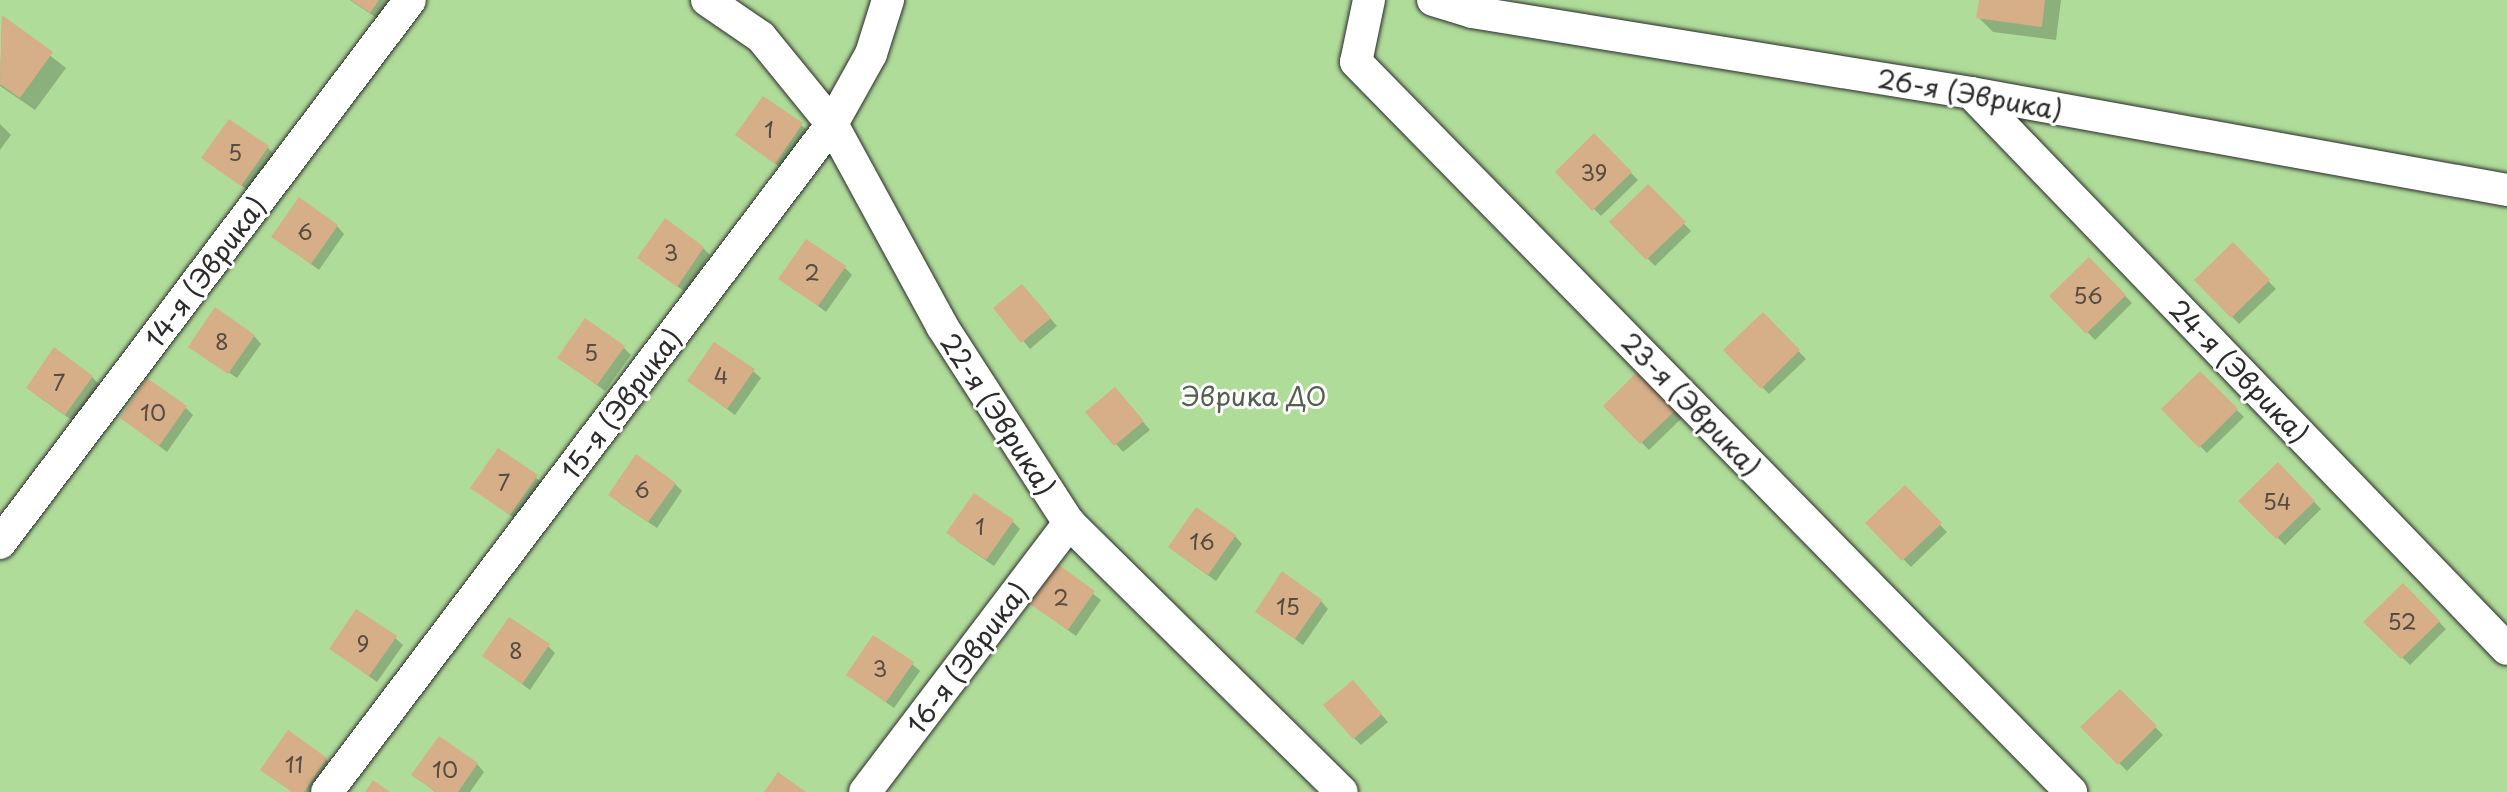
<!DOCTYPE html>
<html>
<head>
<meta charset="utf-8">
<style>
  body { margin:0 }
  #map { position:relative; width:2507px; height:792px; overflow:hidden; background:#fff; font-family:"Playpen Sans",sans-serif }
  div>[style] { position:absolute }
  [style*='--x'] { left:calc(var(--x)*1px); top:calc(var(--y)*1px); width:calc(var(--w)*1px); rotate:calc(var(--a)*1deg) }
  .green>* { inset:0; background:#b0dc9a }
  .shadow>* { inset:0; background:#0003 }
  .building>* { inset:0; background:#d6ae88 }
  .roads { filter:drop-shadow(0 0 2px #2b2b2b) drop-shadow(0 0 2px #2b2b2b) }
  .service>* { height:32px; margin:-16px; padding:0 16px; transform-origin:16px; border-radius:16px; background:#fff }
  span { translate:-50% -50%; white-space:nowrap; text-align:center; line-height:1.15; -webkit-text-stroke:6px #fff; paint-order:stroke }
  .number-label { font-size:22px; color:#564c42 }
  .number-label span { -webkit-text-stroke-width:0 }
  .street-label { font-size:26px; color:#2b2b2b }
  .park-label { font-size:26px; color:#53604c }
</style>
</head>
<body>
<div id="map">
  <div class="green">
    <i style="clip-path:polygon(0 0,2507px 0,2507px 792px,0 792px)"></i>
  </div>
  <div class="shadow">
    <i style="clip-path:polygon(350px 0,391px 0,378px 19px)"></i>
    <i style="clip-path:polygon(1981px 0,2061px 0,2056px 40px,1993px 32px,1978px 17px)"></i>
    <i style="clip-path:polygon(2px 18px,66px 68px,35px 110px,0 86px)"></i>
    <i style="clip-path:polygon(0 124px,11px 135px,0 150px)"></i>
    <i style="clip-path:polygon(801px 125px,809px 132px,783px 169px,745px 142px)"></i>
    <i style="clip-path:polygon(1594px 136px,1638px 180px,1601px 216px,1558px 173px)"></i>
    <i style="clip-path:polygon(268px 148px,275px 155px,249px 191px,204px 158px)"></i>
    <i style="clip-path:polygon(1648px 187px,1691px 231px,1655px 266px,1612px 222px)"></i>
    <i style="clip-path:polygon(337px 226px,344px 234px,319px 270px,274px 237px)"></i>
    <i style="clip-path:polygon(2233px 245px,2276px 289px,2239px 324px,2197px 280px)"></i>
    <i style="clip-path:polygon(703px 248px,710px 255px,685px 292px,639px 258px)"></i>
    <i style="clip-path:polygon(2089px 259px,2132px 303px,2095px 340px,2052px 296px)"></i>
    <i style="clip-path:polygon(845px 268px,852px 275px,826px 312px,781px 278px)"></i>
    <i style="clip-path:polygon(1029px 294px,1057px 326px,1030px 349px,996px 308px)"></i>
    <i style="clip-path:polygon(1763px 315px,1806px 359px,1769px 394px,1726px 350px)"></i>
    <i style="clip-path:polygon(254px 336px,261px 344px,237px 378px,196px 350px)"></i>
    <i style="clip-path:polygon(624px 348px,631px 355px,605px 391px,560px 358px)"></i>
    <i style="clip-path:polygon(1642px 370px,1686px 414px,1649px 450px,1606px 406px)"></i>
    <i style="clip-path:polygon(753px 371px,761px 378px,735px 415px,689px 381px)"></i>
    <i style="clip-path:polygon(2200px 374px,2244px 417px,2207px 453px,2164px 410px)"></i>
    <i style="clip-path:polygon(92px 377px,99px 384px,73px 421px,36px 395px)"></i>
    <i style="clip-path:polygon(1122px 397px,1150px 430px,1123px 452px,1088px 412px)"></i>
    <i style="clip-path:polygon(186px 408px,193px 415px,167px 452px,122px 418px)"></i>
    <i style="clip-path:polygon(499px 451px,544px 484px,518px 521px,473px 488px)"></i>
    <i style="clip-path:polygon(2278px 465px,2321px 509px,2285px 545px,2241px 501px)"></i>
    <i style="clip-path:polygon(675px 484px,682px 491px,657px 528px,618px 502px)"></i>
    <i style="clip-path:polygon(1905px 488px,1947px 532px,1911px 567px,1868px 523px)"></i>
    <i style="clip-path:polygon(1013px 522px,1020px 529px,994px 566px,956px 540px)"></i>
    <i style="clip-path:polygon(1235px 536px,1242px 544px,1216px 581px,1178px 554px)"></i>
    <i style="clip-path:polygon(1056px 565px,1101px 600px,1076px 636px,1030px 603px)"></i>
    <i style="clip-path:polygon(2403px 585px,2446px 629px,2410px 665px,2366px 622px)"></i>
    <i style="clip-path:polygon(1321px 601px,1328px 609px,1303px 645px,1257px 611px)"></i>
    <i style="clip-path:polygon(395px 638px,403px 645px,377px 682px,331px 649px)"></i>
    <i style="clip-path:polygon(548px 646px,555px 653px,530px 690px,484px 656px)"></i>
    <i style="clip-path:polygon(912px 664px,920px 671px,894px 708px,848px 675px)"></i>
    <i style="clip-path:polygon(1360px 690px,1388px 722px,1361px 745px,1354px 738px)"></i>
    <i style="clip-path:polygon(2120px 692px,2163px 735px,2127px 771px,2083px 727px)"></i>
    <i style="clip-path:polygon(326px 759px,333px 767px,316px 792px,292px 792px,263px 770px)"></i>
    <i style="clip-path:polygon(477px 764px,484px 772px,470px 792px,435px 792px,414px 775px)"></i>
  </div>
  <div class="building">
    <i style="clip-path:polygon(351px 0,379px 0,370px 13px)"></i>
    <i style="clip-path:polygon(1979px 0,2045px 0,2042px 27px,1976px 18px)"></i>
    <i style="clip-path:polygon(2px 15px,53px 52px,20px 98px,0 84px)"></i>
    <i style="clip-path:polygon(763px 96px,803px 123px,775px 164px,735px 135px)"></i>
    <i style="clip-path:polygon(229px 119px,269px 146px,241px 186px,201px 158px)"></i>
    <i style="clip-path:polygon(1594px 133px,1632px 172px,1592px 211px,1555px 172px)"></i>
    <i style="clip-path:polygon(1648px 184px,1686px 222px,1646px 260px,1609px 222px)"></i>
    <i style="clip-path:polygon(299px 197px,338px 225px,311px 264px,271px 237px)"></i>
    <i style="clip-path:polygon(665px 218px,704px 247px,677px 287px,637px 258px)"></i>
    <i style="clip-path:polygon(806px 239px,846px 266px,818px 306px,778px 279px)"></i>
    <i style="clip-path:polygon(2233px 242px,2270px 280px,2231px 318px,2194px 280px)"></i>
    <i style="clip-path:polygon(2089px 257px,2126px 295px,2086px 334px,2049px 296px)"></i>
    <i style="clip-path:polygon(1022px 284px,1051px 318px,1021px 343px,993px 308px)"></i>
    <i style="clip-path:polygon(215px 307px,255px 335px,228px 374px,188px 347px)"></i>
    <i style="clip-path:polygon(1763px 312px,1800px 350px,1761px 389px,1723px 350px)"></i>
    <i style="clip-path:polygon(585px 318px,625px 346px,597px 385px,557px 358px)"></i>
    <i style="clip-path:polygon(714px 342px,755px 369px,727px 409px,687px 381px)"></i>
    <i style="clip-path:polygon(54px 347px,93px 376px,65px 415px,26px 388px)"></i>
    <i style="clip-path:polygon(1642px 367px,1680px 406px,1640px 444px,1603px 406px)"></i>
    <i style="clip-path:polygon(2200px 371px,2238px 409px,2199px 448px,2161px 409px)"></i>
    <i style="clip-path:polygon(147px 378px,187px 406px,159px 446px,120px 418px)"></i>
    <i style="clip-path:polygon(1115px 387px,1144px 421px,1114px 446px,1085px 412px)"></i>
    <i style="clip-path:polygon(498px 448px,538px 475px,510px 515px,470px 488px)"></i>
    <i style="clip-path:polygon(636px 454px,676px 483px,648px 522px,608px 495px)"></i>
    <i style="clip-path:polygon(2278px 462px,2315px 501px,2276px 539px,2238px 501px)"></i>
    <i style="clip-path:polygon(1905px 485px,1942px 523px,1902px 561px,1865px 523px)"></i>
    <i style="clip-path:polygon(974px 493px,1014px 520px,986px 560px,946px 533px)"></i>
    <i style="clip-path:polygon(1196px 507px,1236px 535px,1208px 575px,1168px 547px)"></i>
    <i style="clip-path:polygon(1056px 563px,1095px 591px,1068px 630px,1028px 603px)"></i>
    <i style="clip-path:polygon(1282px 571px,1322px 600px,1295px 639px,1255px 612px)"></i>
    <i style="clip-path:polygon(2403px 583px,2440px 621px,2401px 659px,2363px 622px)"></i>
    <i style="clip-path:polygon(356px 609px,397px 636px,369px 676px,329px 649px)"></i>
    <i style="clip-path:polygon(509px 617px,550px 644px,522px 684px,482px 656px)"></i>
    <i style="clip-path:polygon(873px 635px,914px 662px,886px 702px,846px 675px)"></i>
    <i style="clip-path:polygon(1353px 680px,1382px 714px,1353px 739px,1323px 705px)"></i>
    <i style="clip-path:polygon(2120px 689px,2157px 726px,2118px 765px,2080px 727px)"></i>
    <i style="clip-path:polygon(288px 730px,327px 758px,304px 792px,292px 792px,260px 770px)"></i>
    <i style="clip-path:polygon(439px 736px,478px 763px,458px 792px,436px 792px,411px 775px)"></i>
    <i style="clip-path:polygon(778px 772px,806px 792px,764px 792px)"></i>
    <i style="clip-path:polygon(373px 780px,390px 792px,365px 792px)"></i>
  </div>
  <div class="roads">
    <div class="service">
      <i style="--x:707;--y:0;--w:65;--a:34.4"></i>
      <i style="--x:761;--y:37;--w:112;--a:50.8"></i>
      <i style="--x:832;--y:124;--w:230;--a:61.4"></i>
      <i style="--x:942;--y:326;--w:234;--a:57.2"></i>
      <i style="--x:1069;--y:523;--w:383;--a:44.6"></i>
      <i style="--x:1369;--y:0;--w:63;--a:101.8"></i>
      <i style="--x:1356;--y:62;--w:1022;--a:45.59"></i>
      <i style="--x:1433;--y:0;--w:41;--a:17.1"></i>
      <i style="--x:1472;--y:12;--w:506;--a:9.22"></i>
      <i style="--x:1971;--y:93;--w:545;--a:10.26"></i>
      <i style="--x:1971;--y:93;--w:772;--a:46.05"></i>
      <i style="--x:0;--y:543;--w:680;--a:-52.94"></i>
      <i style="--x:327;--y:792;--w:837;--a:-52.91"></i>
      <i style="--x:832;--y:124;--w:80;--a:-60.9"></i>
      <i style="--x:871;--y:54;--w:57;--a:-72.5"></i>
      <i style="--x:865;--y:792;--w:338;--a:-52.8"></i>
    </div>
  </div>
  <div class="number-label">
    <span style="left:769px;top:129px">1</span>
    <span style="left:235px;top:152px">5</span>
    <span style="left:1594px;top:172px">39</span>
    <span style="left:305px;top:231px">6</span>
    <span style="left:671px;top:252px">3</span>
    <span style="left:812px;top:272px">2</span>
    <span style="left:2088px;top:295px">56</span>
    <span style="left:222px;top:341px">8</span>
    <span style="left:591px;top:352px">5</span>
    <span style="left:721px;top:375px">4</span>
    <span style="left:59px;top:382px">7</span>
    <span style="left:153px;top:412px">10</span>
    <span style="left:504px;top:482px">7</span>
    <span style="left:642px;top:489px">6</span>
    <span style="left:2277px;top:501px">54</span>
    <span style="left:980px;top:526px">1</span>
    <span style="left:1202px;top:541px">16</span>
    <span style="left:1061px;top:597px">2</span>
    <span style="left:1288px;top:606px">15</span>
    <span style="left:2402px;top:621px">52</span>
    <span style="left:363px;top:643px">9</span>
    <span style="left:516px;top:650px">8</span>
    <span style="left:880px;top:668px">3</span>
    <span style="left:294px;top:764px">11</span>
    <span style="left:445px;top:769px">10</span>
  </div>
  <div class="street-label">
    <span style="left:1970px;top:94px;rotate:10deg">26-я (Эврика)</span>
    <span style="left:205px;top:272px;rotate:-53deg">14-я (Эврика)</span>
    <span style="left:2239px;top:371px;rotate:46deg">24-я (Эврика)</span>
    <span style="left:621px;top:404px;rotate:-53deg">15-я (Эврика)</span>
    <span style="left:1691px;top:404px;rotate:46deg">23-я (Эврика)</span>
    <span style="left:998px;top:414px;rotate:57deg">22-я (Эврика)</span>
    <span style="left:967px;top:658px;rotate:-53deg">16-я (Эврика)</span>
  </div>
  <div class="park-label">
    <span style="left:1254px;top:396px">Эврика ДО</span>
  </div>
</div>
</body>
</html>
